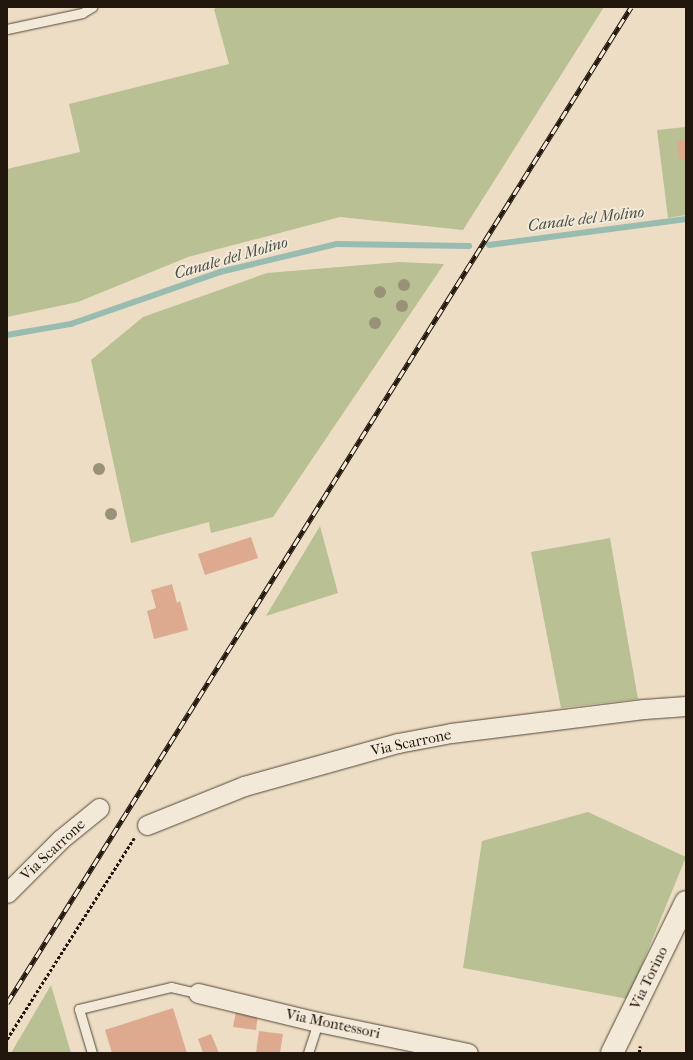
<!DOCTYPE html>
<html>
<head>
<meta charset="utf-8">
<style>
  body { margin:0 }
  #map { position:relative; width:693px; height:1060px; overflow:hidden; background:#edddc4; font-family:"IM FELL French Canon",serif }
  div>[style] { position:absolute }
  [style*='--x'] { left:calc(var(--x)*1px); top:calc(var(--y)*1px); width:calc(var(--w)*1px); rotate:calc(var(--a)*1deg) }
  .green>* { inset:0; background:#b9c094 }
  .stream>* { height:5.5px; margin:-2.75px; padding:0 2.75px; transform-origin:2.75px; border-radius:2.75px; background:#99bcb1 }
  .building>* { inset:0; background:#ddaa90 }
  .path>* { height:2.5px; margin-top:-1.25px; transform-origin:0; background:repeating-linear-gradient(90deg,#20160b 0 3px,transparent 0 5px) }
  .roads { filter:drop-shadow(0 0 1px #534839) drop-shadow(0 0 1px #534839) }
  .service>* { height:9px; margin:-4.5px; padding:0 4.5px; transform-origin:4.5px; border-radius:4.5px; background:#f3e9d9 }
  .minor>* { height:19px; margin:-9.5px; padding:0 9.5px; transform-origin:9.5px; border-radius:9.5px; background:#f3e9d9 }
  .secondary>* { height:22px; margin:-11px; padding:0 11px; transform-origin:11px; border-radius:11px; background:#f3e9d9 }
  .rail>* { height:4.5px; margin-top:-2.25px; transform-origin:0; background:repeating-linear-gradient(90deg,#f3e9d9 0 9px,#20160b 0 18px); box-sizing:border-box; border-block:1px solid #20160b }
  .trees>* { width:12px; height:12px; margin:-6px; border-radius:50%; background:#9a9179 }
  span { translate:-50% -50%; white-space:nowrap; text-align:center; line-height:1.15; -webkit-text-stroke:4px #f3e9d9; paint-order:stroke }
  .street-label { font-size:15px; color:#20160b }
  .water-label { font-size:16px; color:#4a5045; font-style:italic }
  .frame { position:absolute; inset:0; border:8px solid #20160b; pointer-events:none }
</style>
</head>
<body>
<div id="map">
  <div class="green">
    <i style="clip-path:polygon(218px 7px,604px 7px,463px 230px,340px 217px,188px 257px,78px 302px,7px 317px,7px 169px,80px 152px,69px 104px,229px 64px,214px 9px)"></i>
    <i style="clip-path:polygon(686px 127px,686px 215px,668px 218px,657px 130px)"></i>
    <i style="clip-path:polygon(399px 262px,444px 264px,273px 517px,211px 533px,209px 522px,131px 543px,91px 360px,143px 317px,267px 273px)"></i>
    <i style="clip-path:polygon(320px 526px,338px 593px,266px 616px)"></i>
    <i style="clip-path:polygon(610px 538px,638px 699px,561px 708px,531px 552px)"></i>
    <i style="clip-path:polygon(588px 812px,686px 857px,628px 999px,463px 968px,482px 841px)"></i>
    <i style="clip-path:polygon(51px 985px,71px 1053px,11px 1053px)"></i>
  </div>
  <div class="stream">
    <i style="--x:489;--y:245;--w:199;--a:-7.5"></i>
    <i style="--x:7;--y:335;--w:65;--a:-9.8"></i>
    <i style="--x:71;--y:324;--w:158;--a:-19.2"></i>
    <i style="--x:220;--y:272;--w:120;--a:-13.5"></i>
    <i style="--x:337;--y:244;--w:132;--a:0.9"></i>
  </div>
  <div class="building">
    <i style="clip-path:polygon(686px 139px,686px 159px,679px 159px,677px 141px)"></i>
    <i style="clip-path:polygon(251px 537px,258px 558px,205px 575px,198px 554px)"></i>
    <i style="clip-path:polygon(172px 584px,177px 603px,180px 601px,188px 630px,154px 639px,147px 611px,156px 608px,151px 590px)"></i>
    <i style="clip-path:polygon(173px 1008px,187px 1053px,112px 1053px,105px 1030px)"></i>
    <i style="clip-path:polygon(236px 1011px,258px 1014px,256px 1030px,233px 1027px)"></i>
    <i style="clip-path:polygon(259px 1031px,283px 1034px,280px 1053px,256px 1053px)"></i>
    <i style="clip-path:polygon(211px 1034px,219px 1053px,203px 1053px,198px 1039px)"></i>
  </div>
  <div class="path">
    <i style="--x:7;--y:1039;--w:238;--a:-57.7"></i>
    <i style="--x:639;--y:1053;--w:7;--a:-82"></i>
  </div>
  <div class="roads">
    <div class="service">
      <i style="--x:7;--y:29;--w:77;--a:-12"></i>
      <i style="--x:82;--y:13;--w:12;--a:-31"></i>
      <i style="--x:92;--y:1053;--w:46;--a:-106.5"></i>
      <i style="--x:79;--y:1009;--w:95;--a:-13.4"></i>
      <i style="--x:171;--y:987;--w:28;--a:13"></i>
      <i style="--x:308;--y:1053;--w:33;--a:-72"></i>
    </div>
    <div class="minor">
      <i style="--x:147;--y:825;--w:105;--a:-21.9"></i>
      <i style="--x:244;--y:786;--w:160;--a:-15.6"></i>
      <i style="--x:398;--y:743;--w:54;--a:-10.7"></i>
      <i style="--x:451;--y:733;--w:194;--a:-7.1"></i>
      <i style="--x:644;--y:709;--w:42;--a:-4.1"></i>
      <i style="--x:7;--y:893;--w:76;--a:-45"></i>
      <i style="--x:61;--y:839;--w:49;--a:-39.2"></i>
      <i style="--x:198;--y:993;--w:123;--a:13.6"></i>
      <i style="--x:318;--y:1022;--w:153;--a:11.7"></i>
    </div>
    <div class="secondary">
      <i style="--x:612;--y:1053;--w:168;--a:-63.9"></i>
    </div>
  </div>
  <div class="rail">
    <i style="--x:7;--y:1003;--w:1175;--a:-57.93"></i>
  </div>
  <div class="trees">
    <i style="left:404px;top:285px"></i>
    <i style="left:380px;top:292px"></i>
    <i style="left:402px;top:306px"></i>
    <i style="left:375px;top:323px"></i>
    <i style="left:99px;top:469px"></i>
    <i style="left:111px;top:514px"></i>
  </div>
  <div class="street-label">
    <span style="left:411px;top:743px;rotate:-12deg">Via Scarrone</span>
    <span style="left:53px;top:850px;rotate:-43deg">Via Scarrone</span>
    <span style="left:649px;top:978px;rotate:-64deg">Via Torino</span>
    <span style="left:333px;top:1024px;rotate:12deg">Via Montessori</span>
  </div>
  <div class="water-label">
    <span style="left:586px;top:219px;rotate:-7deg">Canale del Molino</span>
    <span style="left:231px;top:258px;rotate:-16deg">Canale del Molino</span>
  </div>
  <div class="frame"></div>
</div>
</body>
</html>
